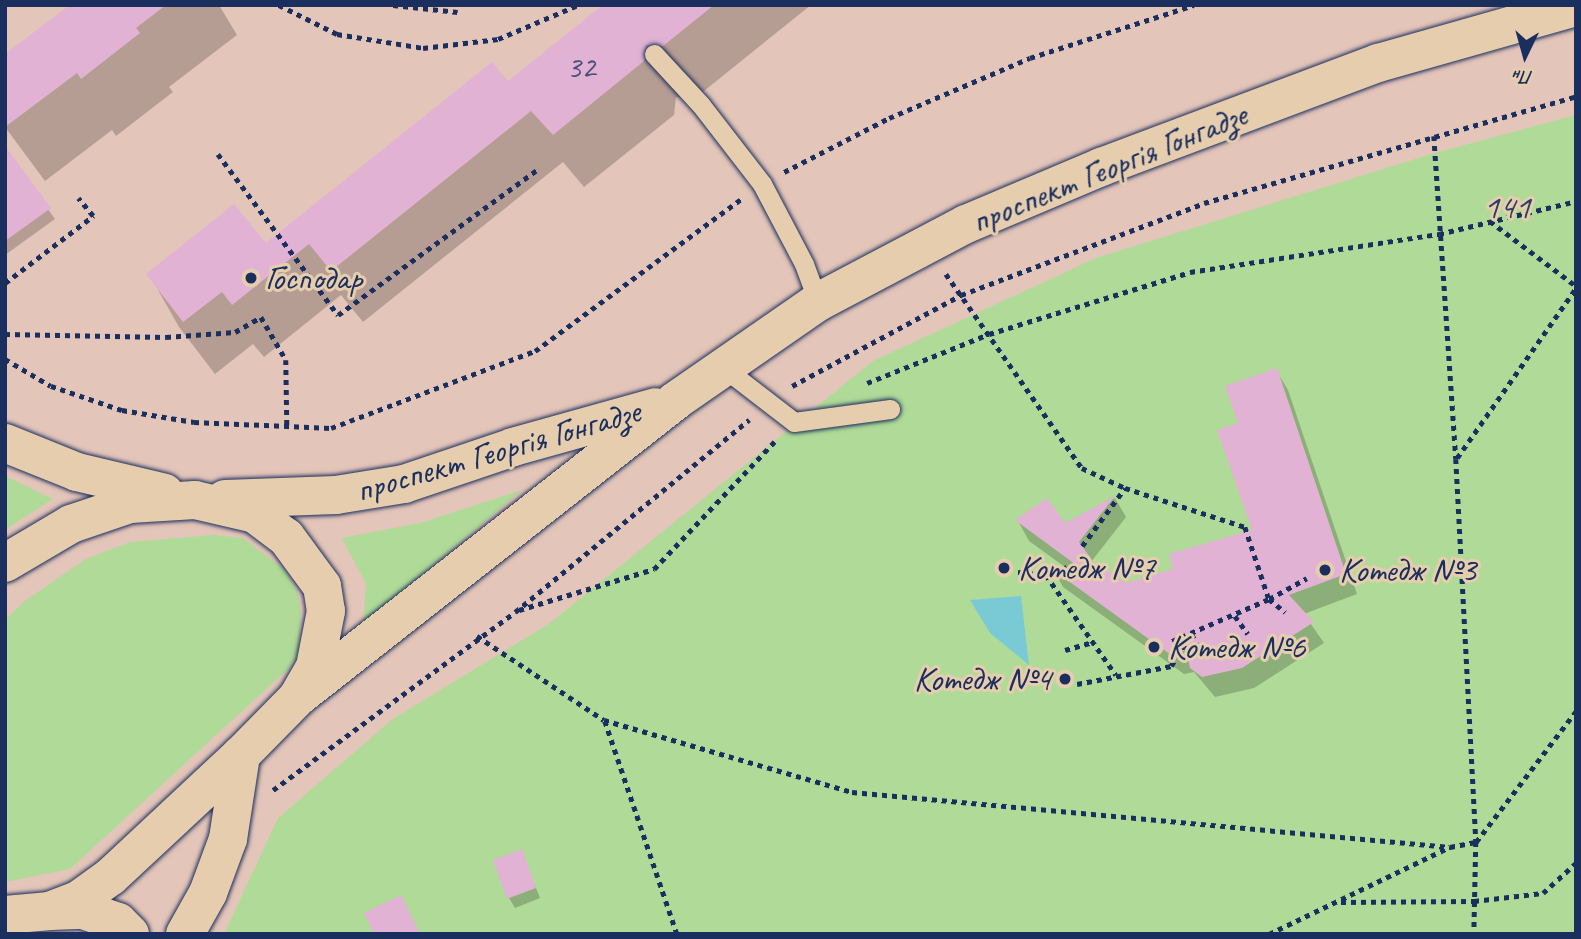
<!DOCTYPE html>
<html>
<head>
<meta charset="utf-8">
<style>
  body { margin:0 }
  #map { position:relative; width:1581px; height:939px; overflow:hidden; background:#e4c5b9; font-family:Caveat,sans-serif }
  div>[style] { position:absolute }
  [style*='--x'] { left:calc(var(--x)*1px); top:calc(var(--y)*1px); width:calc(var(--w)*1px); rotate:calc(var(--a)*1deg) }
  .green>* { inset:0; background:#b0da97 }
  .water>* { inset:0; background:#7acad6 }
  .shadow>* { inset:0; background:#0003 }
  .building>* { inset:0; background:#e1b2d3 }
  .path>* { height:4.5px; margin-top:-2.25px; transform-origin:0; background:repeating-linear-gradient(90deg,#1b2f5e 0 5px,transparent 0 10px) }
  .roads { filter:drop-shadow(0 0 2px #1b2f5e) drop-shadow(0 0 2px #1b2f5e) }
  .lane>* { height:19px; margin:-9.5px; padding:0 9.5px; transform-origin:9.5px; border-radius:9.5px; background:#e6cdae }
  .street>* { height:38px; margin:-19px; padding:0 19px; transform-origin:19px; border-radius:19px; background:#e6cdae }
  .secondary>* { height:38px; margin:-19px; padding:0 19px; transform-origin:19px; border-radius:19px; background:#e6cdae }
  .dots>* { width:19px; height:19px; translate:-50% -50%; box-sizing:border-box; border:4px solid #e6cdae; border-radius:50% }
  span { translate:-50% -50%; white-space:nowrap; text-align:center; line-height:1.15; -webkit-text-stroke:6px #e6cdae; paint-order:stroke }
  .number-label { font-size:32px; color:#4c507b }
  .number-label span { -webkit-text-stroke-width:0 }
  .street-label { font-size:35px; color:#1b2f5e }
  .park-label { font-size:35px; color:#2a4064 }
  .poi-label { font-size:35px; color:#1b2f5e }
  .left { translate:0 -50%; text-align:left }
  .right { translate:-100% -50%; text-align:right }
  .frame { position:absolute; inset:0; border:7px solid #1b2f5e; pointer-events:none }
  .north { position:absolute; left:1490px; top:21px; width:70px; height:70px; -webkit-text-stroke:5px #e6cdae; paint-order:stroke; rotate:185deg; font-size:19px; font-weight:700; line-height:28px; text-align:center; color:#1b2f5e }
  .north::after { content:''; display:block; margin:auto; width:24px; height:32px; background:#1b2f5e; clip-path:polygon(50% 0,100% 100%,50% 72%,0 100%) }
</style>
</head>
<body>
<div id="map">
  <div class="green">
    <i style="clip-path:polygon(1576px 115px,1576px 934px,224px 934px,278px 818px,393px 719px,550px 623px,873px 361px,1096px 258px,1435px 153px)"></i>
    <i style="clip-path:polygon(5px 476px,53px 499px,5px 530px)"></i>
    <i style="clip-path:polygon(522px 490px,363px 625px,366px 584px,342px 538px,420px 523px)"></i>
    <i style="clip-path:polygon(214px 535px,243px 538px,285px 570px,297px 591px,301px 613px,298px 655px,288px 669px,70px 869px,5px 882px,5px 620px,26px 600px,86px 559px,130px 542px)"></i>
  </div>
  <div class="water">
    <i style="clip-path:polygon(1021px 596px,1029px 665px,990px 633px,970px 600px)"></i>
  </div>
  <div class="shadow">
    <i style="clip-path:polygon(73px 5px,219px 5px,237px 35px,169px 87px,173px 92px,116px 136px,112px 130px,45px 181px,5px 127px,5px 57px)"></i>
    <i style="clip-path:polygon(606px 5px,811px 5px,694px 99px,676px 97px,674px 115px,584px 187px,563px 162px,363px 322px,341px 295px,264px 357px,253px 344px,215px 374px,179px 327px,149px 274px,265px 246px,508px 84px)"></i>
    <i style="clip-path:polygon(5px 149px,55px 219px,5px 255px)"></i>
    <i style="clip-path:polygon(1276px 370px,1288px 390px,1357px 594px,1304px 614px,1324px 643px,1254px 688px,1215px 697px,1194px 672px,1184px 674px,1063px 587px,1053px 569px,1069px 570px,1029px 541px,1018px 521px,1065px 526px,1115px 498px,1126px 517px,1091px 562px,1099px 573px,1125px 585px,1175px 570px,1254px 531px,1240px 424px)"></i>
    <i style="clip-path:polygon(521px 851px,540px 898px,515px 908px,509px 898px)"></i>
  </div>
  <div class="building">
    <i style="clip-path:polygon(70px 5px,166px 5px,136px 28px,140px 33px,81px 79px,77px 73px,5px 127px,5px 54px)"></i>
    <i style="clip-path:polygon(603px 5px,714px 5px,663px 46px,646px 45px,644px 61px,553px 135px,531px 111px,331px 271px,309px 244px,232px 305px,222px 292px,183px 322px,146px 274px,234px 204px,266px 243px,492px 62px,508px 81px)"></i>
    <i style="clip-path:polygon(5px 146px,51px 208px,5px 241px)"></i>
    <i style="clip-path:polygon(1277px 368px,1346px 574px,1289px 595px,1314px 622px,1242px 668px,1202px 677px,1190px 668px,1186px 650px,1171px 655px,1049px 567px,1083px 570px,1015px 520px,1047px 498px,1065px 523px,1115px 496px,1079px 542px,1100px 571px,1111px 572px,1125px 583px,1173px 569px,1169px 554px,1252px 530px,1217px 430px,1238px 423px,1225px 386px)"></i>
    <i style="clip-path:polygon(522px 849px,536px 888px,507px 899px,493px 860px)"></i>
    <i style="clip-path:polygon(401px 895px,420px 934px,374px 934px,364px 913px)"></i>
  </div>
  <div class="path">
    <i style="--x:279;--y:5;--w:65;--a:26.6"></i>
    <i style="--x:337;--y:34;--w:87;--a:9.2"></i>
    <i style="--x:423;--y:48;--w:76;--a:-6.8"></i>
    <i style="--x:498;--y:39;--w:87;--a:-23"></i>
    <i style="--x:393;--y:5;--w:65;--a:6.1"></i>
    <i style="--x:1434;--y:136;--w:324;--a:86.1"></i>
    <i style="--x:1456;--y:459;--w:384;--a:87"></i>
    <i style="--x:1476;--y:842;--w:92;--a:91.2"></i>
    <i style="--x:218;--y:154;--w:201;--a:53.3"></i>
    <i style="--x:338;--y:315;--w:248;--a:-36.1"></i>
    <i style="--x:784;--y:172;--w:118;--a:-27.2"></i>
    <i style="--x:889;--y:118;--w:153;--a:-23.1"></i>
    <i style="--x:1030;--y:58;--w:172;--a:-17.9"></i>
    <i style="--x:1490;--y:221;--w:108;--a:37.1"></i>
    <i style="--x:946;--y:274;--w:237;--a:55"></i>
    <i style="--x:1082;--y:468;--w:47;--a:24.9"></i>
    <i style="--x:1125;--y:488;--w:126;--a:18"></i>
    <i style="--x:1245;--y:527;--w:76;--a:71.6"></i>
    <i style="--x:1269;--y:599;--w:43;--a:-28.9"></i>
    <i style="--x:5;--y:283;--w:111;--a:-37.3"></i>
    <i style="--x:93;--y:216;--w:23;--a:-130"></i>
    <i style="--x:5;--y:334;--w:161;--a:1.1"></i>
    <i style="--x:166;--y:337;--w:69;--a:-4.1"></i>
    <i style="--x:235;--y:332;--w:30;--a:-30"></i>
    <i style="--x:261;--y:317;--w:50;--a:59.8"></i>
    <i style="--x:286;--y:360;--w:66;--a:89.1"></i>
    <i style="--x:5;--y:359;--w:53;--a:30.4"></i>
    <i style="--x:51;--y:386;--w:75;--a:18.7"></i>
    <i style="--x:122;--y:410;--w:73;--a:9.5"></i>
    <i style="--x:194;--y:422;--w:137;--a:2.5"></i>
    <i style="--x:331;--y:428;--w:218;--a:-20.7"></i>
    <i style="--x:535;--y:351;--w:256;--a:-36.4"></i>
    <i style="--x:867;--y:383;--w:131;--a:-21.9"></i>
    <i style="--x:989;--y:334;--w:210;--a:-17.1"></i>
    <i style="--x:1190;--y:272;--w:252;--a:-8.7"></i>
    <i style="--x:1439;--y:234;--w:141;--a:-13.5"></i>
    <i style="--x:792;--y:386;--w:192;--a:-28.3"></i>
    <i style="--x:961;--y:295;--w:260;--a:-20.7"></i>
    <i style="--x:1204;--y:203;--w:387;--a:-16"></i>
    <i style="--x:1457;--y:458;--w:208;--a:-55"></i>
    <i style="--x:1082;--y:546;--w:72;--a:-53.4"></i>
    <i style="--x:1018;--y:572;--w:28;--a:6"></i>
    <i style="--x:1046;--y:575;--w:122;--a:55"></i>
    <i style="--x:1046;--y:575;--w:22;--a:-21"></i>
    <i style="--x:519;--y:610;--w:141;--a:-16.9"></i>
    <i style="--x:654;--y:569;--w:176;--a:-46.6"></i>
    <i style="--x:1235;--y:616;--w:22;--a:54"></i>
    <i style="--x:1192;--y:634;--w:17;--a:66"></i>
    <i style="--x:477;--y:636;--w:152;--a:33.5"></i>
    <i style="--x:604;--y:720;--w:258;--a:16.2"></i>
    <i style="--x:852;--y:792;--w:601;--a:5.25"></i>
    <i style="--x:1172;--y:641;--w:106;--a:-23.4"></i>
    <i style="--x:1269;--y:599;--w:21;--a:39"></i>
    <i style="--x:1065;--y:650;--w:29;--a:-16"></i>
    <i style="--x:1077;--y:684;--w:96;--a:-10.8"></i>
    <i style="--x:1171;--y:666;--w:39;--a:-58"></i>
    <i style="--x:605;--y:721;--w:225;--a:71.3"></i>
    <i style="--x:273;--y:790;--w:300;--a:-36.3"></i>
    <i style="--x:515;--y:612;--w:303;--a:-39.4"></i>
    <i style="--x:1341;--y:902;--w:133;--a:-0.4"></i>
    <i style="--x:1474;--y:901;--w:69;--a:-6.6"></i>
    <i style="--x:1543;--y:893;--w:45;--a:-42.3"></i>
    <i style="--x:1269;--y:934;--w:201;--a:-25.7"></i>
    <i style="--x:1450;--y:847;--w:26;--a:-11"></i>
    <i style="--x:1476;--y:842;--w:165;--a:-52.6"></i>
  </div>
  <div class="roads">
    <div class="lane">
      <i style="--x:654;--y:54;--w:69;--a:47.3"></i>
      <i style="--x:701;--y:105;--w:100;--a:52.3"></i>
      <i style="--x:762;--y:184;--w:90;--a:62.3"></i>
      <i style="--x:804;--y:264;--w:40;--a:69.8"></i>
      <i style="--x:724;--y:368;--w:88;--a:37.6"></i>
      <i style="--x:794;--y:422;--w:97;--a:-7.7"></i>
    </div>
    <div class="street">
      <i style="--x:50;--y:911;--w:33;--a:-2"></i>
      <i style="--x:83;--y:910;--w:37;--a:19"></i>
      <i style="--x:118;--y:922;--w:17;--a:45"></i>
      <i style="--x:185;--y:934;--w:47;--a:-60.7"></i>
      <i style="--x:208;--y:893;--w:58;--a:-69.7"></i>
      <i style="--x:228;--y:839;--w:85;--a:-81.2"></i>
    </div>
    <div class="secondary">
      <i style="--x:5;--y:443;--w:78;--a:21.9"></i>
      <i style="--x:77;--y:472;--w:90;--a:13.4"></i>
      <i style="--x:225;--y:499;--w:111;--a:-2.1"></i>
      <i style="--x:336;--y:495;--w:69;--a:-9.2"></i>
      <i style="--x:404;--y:484;--w:115;--a:-18.7"></i>
      <i style="--x:513;--y:447;--w:148;--a:-15.6"></i>
      <i style="--x:5;--y:563;--w:77;--a:-30.6"></i>
      <i style="--x:71;--y:524;--w:62;--a:-18.7"></i>
      <i style="--x:130;--y:504;--w:65;--a:-3.5"></i>
      <i style="--x:195;--y:500;--w:62;--a:13.1"></i>
      <i style="--x:255;--y:514;--w:39;--a:37"></i>
      <i style="--x:286;--y:537;--w:61;--a:53.7"></i>
      <i style="--x:322;--y:586;--w:25;--a:81"></i>
      <i style="--x:326;--y:611;--w:57;--a:101.1"></i>
      <i style="--x:315;--y:667;--w:34;--a:120"></i>
      <i style="--x:298;--y:697;--w:81;--a:134.5"></i>
      <i style="--x:241;--y:755;--w:179;--a:137"></i>
      <i style="--x:110;--y:877;--w:39;--a:144"></i>
      <i style="--x:78;--y:900;--w:30;--a:159"></i>
      <i style="--x:50;--y:911;--w:45;--a:174.9"></i>
      <i style="--x:298;--y:697;--w:479;--a:-38.1"></i>
      <i style="--x:675;--y:401;--w:174;--a:-34.7"></i>
      <i style="--x:818;--y:302;--w:167;--a:-27.8"></i>
      <i style="--x:966;--y:224;--w:147;--a:-22.9"></i>
      <i style="--x:1101;--y:167;--w:296;--a:-20.6"></i>
      <i style="--x:1378;--y:63;--w:206;--a:-15.8"></i>
    </div>
  </div>
  <div class="dots">
    <i style="left:251px;top:278px;background:#1b2f5e"></i>
    <i style="left:1004px;top:568px;background:#1b2f5e"></i>
    <i style="left:1325px;top:570px;background:#1b2f5e"></i>
    <i style="left:1154px;top:647px;background:#1b2f5e"></i>
    <i style="left:1065px;top:679px;background:#1b2f5e"></i>
  </div>
  <div class="number-label">
    <span style="left:581px;top:67px">32</span>
  </div>
  <div class="street-label">
    <span style="left:1109px;top:168px;rotate:-22deg">проспект Георгія Гонгадзе</span>
    <span style="left:498px;top:451px;rotate:-16deg">проспект Георгія Гонгадзе</span>
  </div>
  <div class="park-label">
    <span style="left:1507px;top:207px">141</span>
  </div>
  <div class="poi-label">
    <span class="left" style="left:265px;top:278px">Господар</span>
    <span class="left" style="left:1018px;top:568px">Котедж №7</span>
    <span class="left" style="left:1339px;top:570px">Котедж №3</span>
    <span class="left" style="left:1168px;top:647px">Котедж №6</span>
    <span class="right" style="left:1051px;top:679px">Котедж №4</span>
  </div>
  <div class="frame"></div>
  <div class="north">Пн</div>
</div>
</body>
</html>
